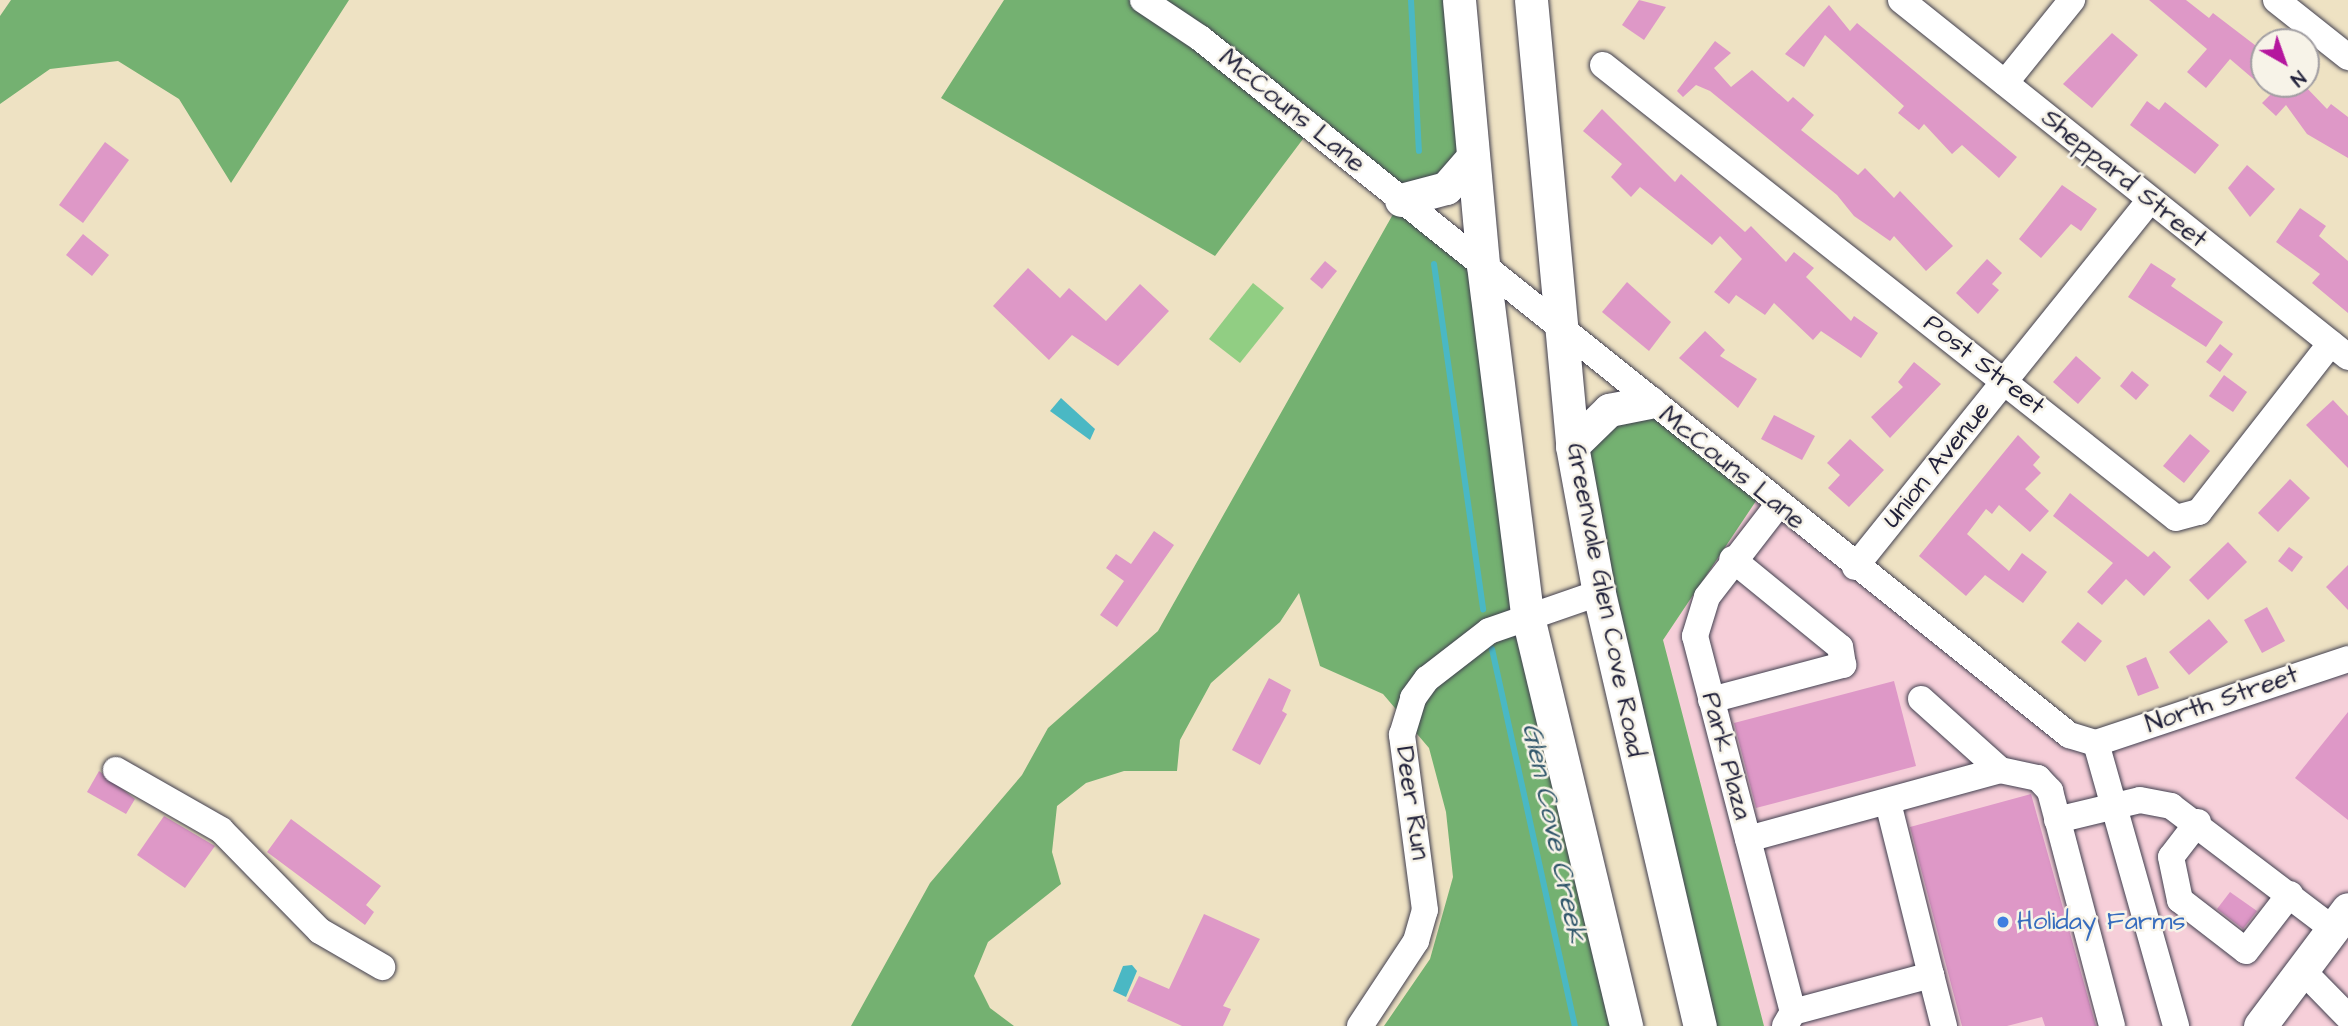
<!DOCTYPE html>
<html>
<head>
<meta charset="utf-8">
<style>
  body { margin:0 }
  #map { position:relative; width:2348px; height:1026px; overflow:hidden; background:#eee2c3; font-family:"Architects Daughter",sans-serif }
  div>[style] { position:absolute }
  [style*='--x'] { left:calc(var(--x)*1px); top:calc(var(--y)*1px); width:calc(var(--w)*1px); rotate:calc(var(--a)*1deg) }
  .built>* { inset:0; background:#f6cfd9 }
  .green>* { inset:0; background:#91ce83 }
  .forest>* { inset:0; background:#74b171 }
  .water>* { inset:0; background:#4ab8c4 }
  .stream>* { height:6px; margin:-3px; padding:0 3px; transform-origin:3px; border-radius:3px; background:#4ab8c4 }
  .building>* { inset:0; background:#de98c7 }
  .roads { filter:drop-shadow(0 0 2px #413f4f) drop-shadow(0 0 2px #413f4f) }
  .minor>* { height:26px; margin:-13px; padding:0 13px; transform-origin:13px; border-radius:13px; background:#fff }
  .major>* { height:33px; margin:-16.5px; padding:0 16.5px; transform-origin:16.5px; border-radius:16.5px; background:#fff }
  .dots>* { width:19px; height:19px; translate:-50% -50%; box-sizing:border-box; border:4px solid #f7f3e8; border-radius:50% }
  span { translate:-50% -50%; white-space:nowrap; text-align:center; line-height:1.15; -webkit-text-stroke:5px #f7f3e8; paint-order:stroke }
  .street-label { font-size:26px; color:#22223b }
  .shop-label { font-size:26px; color:#366cbe }
  .left { translate:0 -50%; text-align:left }
  .water-label { font-size:28px; color:#30566b; font-style:italic }
  .north { position:absolute; left:2250px; top:28px; width:70px; height:70px; box-sizing:border-box; background:#f7f3e8; border:2px solid #a29fa3; border-radius:50%; rotate:140deg; font-size:19px; font-weight:700; line-height:28px; text-align:center; color:#22223b }
  .north::after { content:''; display:block; margin:auto; width:24px; height:32px; background:#b5179e; clip-path:polygon(50% 0,100% 100%,50% 72%,0 100%) }
</style>
</head>
<body>
<div id="map">
  <div class="built">
    <i style="clip-path:polygon(1762px 492px,2096px 743px,2348px 659px,2348px 1026px,1764px 1026px,1663px 640px)"></i>
  </div>
  <div class="green">
    <i style="clip-path:polygon(1253px 283px,1284px 308px,1240px 363px,1209px 339px)"></i>
  </div>
  <div class="forest">
    <i style="clip-path:polygon(11px 0,349px 0,231px 183px,179px 99px,118px 61px,50px 69px,0 104px,0 16px)"></i>
    <i style="clip-path:polygon(1004px 0,1459px 0,1473px 157px,1416px 198px,1483px 265px,1513px 508px,1620px 1026px,1384px 1026px,1430px 959px,1453px 877px,1446px 812px,1429px 748px,1383px 694px,1320px 666px,1299px 593px,1280px 622px,1211px 683px,1180px 740px,1177px 771px,1124px 771px,1086px 783px,1057px 806px,1052px 852px,1061px 884px,988px 942px,974px 976px,990px 1008px,1014px 1026px,851px 1026px,930px 883px,1022px 775px,1048px 728px,1158px 631px,1401px 200px,1312px 127px,1215px 256px,941px 98px)"></i>
    <i style="clip-path:polygon(1644px 398px,1762px 492px,1663px 640px,1764px 1026px,1700px 1026px,1572px 446px)"></i>
  </div>
  <div class="water">
    <i style="clip-path:polygon(1061px 398px,1095px 429px,1090px 440px,1050px 411px)"></i>
    <i style="clip-path:polygon(1132px 965px,1137px 971px,1126px 997px,1113px 991px,1123px 966px)"></i>
  </div>
  <div class="stream">
    <i style="--x:1411;--y:0;--w:151;--a:87"></i>
    <i style="--x:1434;--y:264;--w:349;--a:81.9"></i>
    <i style="--x:1492;--y:649;--w:386;--a:77.6"></i>
  </div>
  <div class="building">
    <i style="clip-path:polygon(1639px 0,1666px 7px,1644px 40px,1622px 25px)"></i>
    <i style="clip-path:polygon(2149px 0,2186px 0,2209px 18px,2213px 13px,2264px 52px,2264px 84px,2303px 84px,2327px 109px,2331px 104px,2348px 117px,2348px 158px,2307px 134px,2286px 105px,2276px 116px,2262px 103px,2271px 94px,2230px 59px,2206px 88px,2187px 72px,2207px 49px)"></i>
    <i style="clip-path:polygon(1829px 5px,1850px 31px,1857px 23px,2017px 157px,1999px 178px,1962px 145px,1952px 154px,1924px 124px,1919px 130px,1898px 113px,1904px 106px,1825px 35px,1804px 67px,1785px 54px)"></i>
    <i style="clip-path:polygon(2112px 33px,2138px 55px,2092px 108px,2063px 84px)"></i>
    <i style="clip-path:polygon(1715px 41px,1731px 53px,1714px 68px,1731px 87px,1752px 70px,1788px 102px,1793px 97px,1814px 115px,1801px 130px,1858px 175px,1865px 168px,1894px 198px,1900px 191px,1953px 246px,1926px 271px,1894px 236px,1890px 241px,1854px 216px,1837px 195px,1710px 91px,1696px 85px,1683px 97px,1677px 91px)"></i>
    <i style="clip-path:polygon(2147px 101px,2159px 110px,2165px 102px,2219px 145px,2195px 174px,2130px 125px)"></i>
    <i style="clip-path:polygon(1602px 109px,1675px 182px,1681px 174px,1745px 232px,1751px 226px,1786px 262px,1794px 252px,1814px 268px,1806px 277px,1851px 321px,1854px 316px,1878px 333px,1861px 358px,1821px 331px,1813px 340px,1774px 303px,1765px 315px,1736px 295px,1729px 304px,1714px 292px,1742px 259px,1720px 236px,1712px 245px,1640px 187px,1631px 197px,1611px 177px,1622px 164px,1583px 131px)"></i>
    <i style="clip-path:polygon(105px 142px,129px 160px,83px 223px,59px 205px)"></i>
    <i style="clip-path:polygon(2247px 165px,2275px 189px,2250px 217px,2228px 188px)"></i>
    <i style="clip-path:polygon(2062px 185px,2097px 209px,2081px 231px,2071px 224px,2041px 258px,2019px 239px)"></i>
    <i style="clip-path:polygon(2300px 208px,2326px 226px,2319px 236px,2348px 261px,2348px 313px,2312px 283px,2320px 274px,2276px 242px)"></i>
    <i style="clip-path:polygon(83px 234px,109px 255px,92px 276px,66px 255px)"></i>
    <i style="clip-path:polygon(1987px 259px,2002px 273px,1992px 284px,1999px 290px,1978px 314px,1956px 293px)"></i>
    <i style="clip-path:polygon(1325px 261px,1337px 271px,1322px 289px,1310px 279px)"></i>
    <i style="clip-path:polygon(2151px 263px,2176px 279px,2171px 286px,2223px 322px,2206px 347px,2128px 297px)"></i>
    <i style="clip-path:polygon(1028px 268px,1060px 298px,1069px 288px,1106px 321px,1140px 284px,1169px 311px,1118px 366px,1072px 335px,1049px 360px,993px 306px)"></i>
    <i style="clip-path:polygon(1627px 282px,1671px 322px,1649px 351px,1602px 312px)"></i>
    <i style="clip-path:polygon(1705px 331px,1725px 350px,1720px 356px,1757px 379px,1738px 408px,1679px 358px)"></i>
    <i style="clip-path:polygon(2220px 344px,2233px 354px,2220px 372px,2206px 362px)"></i>
    <i style="clip-path:polygon(2076px 356px,2101px 378px,2078px 404px,2053px 382px)"></i>
    <i style="clip-path:polygon(1914px 362px,1941px 384px,1890px 438px,1871px 417px,1903px 387px,1898px 382px)"></i>
    <i style="clip-path:polygon(2132px 371px,2149px 385px,2136px 400px,2120px 386px)"></i>
    <i style="clip-path:polygon(2224px 375px,2247px 392px,2233px 412px,2209px 396px)"></i>
    <i style="clip-path:polygon(2333px 400px,2348px 416px,2348px 468px,2306px 425px)"></i>
    <i style="clip-path:polygon(1774px 415px,1815px 436px,1802px 460px,1761px 439px)"></i>
    <i style="clip-path:polygon(2190px 434px,2210px 451px,2184px 483px,2163px 466px)"></i>
    <i style="clip-path:polygon(2018px 435px,2040px 457px,2033px 465px,2041px 473px,2025px 489px,2049px 511px,2030px 532px,1999px 505px,1992px 514px,1986px 509px,1967px 534px,2009px 571px,2022px 553px,2047px 572px,2023px 603px,1985px 575px,1966px 596px,1919px 556px)"></i>
    <i style="clip-path:polygon(1850px 439px,1884px 470px,1849px 507px,1828px 488px,1840px 475px,1827px 463px)"></i>
    <i style="clip-path:polygon(2290px 479px,2310px 498px,2278px 532px,2258px 513px)"></i>
    <i style="clip-path:polygon(2070px 493px,2148px 557px,2154px 551px,2171px 567px,2144px 596px,2126px 579px,2102px 605px,2087px 592px,2113px 563px,2053px 516px)"></i>
    <i style="clip-path:polygon(1154px 531px,1174px 545px,1117px 627px,1100px 615px,1124px 581px,1106px 568px,1116px 554px,1131px 564px)"></i>
    <i style="clip-path:polygon(2228px 542px,2247px 562px,2208px 600px,2189px 580px)"></i>
    <i style="clip-path:polygon(2289px 547px,2303px 557px,2292px 572px,2278px 561px)"></i>
    <i style="clip-path:polygon(2348px 565px,2348px 610px,2326px 587px)"></i>
    <i style="clip-path:polygon(2267px 607px,2285px 641px,2262px 653px,2244px 620px)"></i>
    <i style="clip-path:polygon(2209px 619px,2228px 642px,2189px 675px,2169px 652px)"></i>
    <i style="clip-path:polygon(2078px 622px,2102px 641px,2085px 662px,2061px 642px)"></i>
    <i style="clip-path:polygon(2146px 657px,2159px 688px,2138px 696px,2126px 666px)"></i>
    <i style="clip-path:polygon(1269px 678px,1291px 690px,1282px 711px,1287px 714px,1260px 765px,1232px 750px)"></i>
    <i style="clip-path:polygon(1894px 681px,1916px 766px,1756px 808px,1734px 723px)"></i>
    <i style="clip-path:polygon(2348px 712px,2348px 820px,2295px 778px)"></i>
    <i style="clip-path:polygon(99px 771px,135px 799px,126px 814px,87px 792px)"></i>
    <i style="clip-path:polygon(2031px 794px,2096px 1026px,2045px 1026px,2042px 1017px,2007px 1026px,1962px 1026px,1910px 827px)"></i>
    <i style="clip-path:polygon(164px 816px,215px 846px,185px 888px,137px 855px)"></i>
    <i style="clip-path:polygon(291px 819px,381px 886px,366px 905px,374px 912px,365px 925px,267px 852px)"></i>
    <i style="clip-path:polygon(2230px 892px,2257px 911px,2243px 929px,2217px 909px)"></i>
    <i style="clip-path:polygon(1204px 914px,1260px 939px,1223px 1006px,1231px 1009px,1223px 1026px,1182px 1026px,1127px 1001px,1139px 976px,1169px 989px)"></i>
  </div>
  <div class="roads">
    <div class="minor">
      <i style="--x:1143;--y:0;--w:69;--a:33.7"></i>
      <i style="--x:1200;--y:38;--w:1114;--a:38.73"></i>
      <i style="--x:2069;--y:735;--w:28;--a:17"></i>
      <i style="--x:1901;--y:0;--w:572;--a:38.61"></i>
      <i style="--x:2276;--y:0;--w:92;--a:38.4"></i>
      <i style="--x:1603;--y:65;--w:730;--a:38.33"></i>
      <i style="--x:2176;--y:518;--w:24;--a:-15"></i>
      <i style="--x:2199;--y:512;--w:214;--a:-52"></i>
      <i style="--x:2005;--y:83;--w:107;--a:-51.1"></i>
      <i style="--x:1778;--y:505;--w:116;--a:127.7"></i>
      <i style="--x:1707;--y:597;--w:41;--a:107.1"></i>
      <i style="--x:1695;--y:636;--w:389;--a:75.4"></i>
      <i style="--x:1793;--y:1012;--w:16;--a:120"></i>
      <i style="--x:1855;--y:567;--w:471;--a:-51.2"></i>
      <i style="--x:1921;--y:699;--w:106;--a:41.9"></i>
      <i style="--x:1711;--y:700;--w:137;--a:-14.9"></i>
      <i style="--x:1843;--y:665;--w:18;--a:-99"></i>
      <i style="--x:1840;--y:647;--w:139;--a:-140.8"></i>
      <i style="--x:2096;--y:743;--w:294;--a:74.2"></i>
      <i style="--x:2096;--y:743;--w:266;--a:-18.4"></i>
      <i style="--x:116;--y:770;--w:121;--a:29.7"></i>
      <i style="--x:221;--y:830;--w:141;--a:45.6"></i>
      <i style="--x:320;--y:931;--w:72;--a:30.1"></i>
      <i style="--x:2057;--y:820;--w:85;--a:-13.5"></i>
      <i style="--x:2140;--y:800;--w:32;--a:11"></i>
      <i style="--x:2171;--y:806;--w:203;--a:37.2"></i>
      <i style="--x:2198;--y:822;--w:44;--a:127.6"></i>
      <i style="--x:2171;--y:857;--w:44;--a:78.2"></i>
      <i style="--x:2180;--y:900;--w:83;--a:37.7"></i>
      <i style="--x:2246;--y:951;--w:72;--a:-52.3"></i>
      <i style="--x:1748;--y:839;--w:261;--a:-15.3"></i>
      <i style="--x:2000;--y:770;--w:39;--a:12"></i>
      <i style="--x:2038;--y:778;--w:18;--a:47"></i>
      <i style="--x:2050;--y:791;--w:243;--a:75.2"></i>
      <i style="--x:2302;--y:970;--w:66;--a:45.6"></i>
      <i style="--x:1931;--y:975;--w:53;--a:75.7"></i>
      <i style="--x:1793;--y:1012;--w:143;--a:-15"></i>
      <i style="--x:1931;--y:975;--w:177;--a:-104"></i>
      <i style="--x:1360;--y:1026;--w:102;--a:-56.6"></i>
      <i style="--x:1416;--y:941;--w:32;--a:-74"></i>
      <i style="--x:1425;--y:910;--w:177;--a:-97.5"></i>
      <i style="--x:1402;--y:735;--w:39;--a:-73"></i>
      <i style="--x:1413;--y:698;--w:24;--a:-54"></i>
      <i style="--x:1427;--y:679;--w:78;--a:-37.7"></i>
      <i style="--x:1489;--y:631;--w:116;--a:-19.1"></i>
    </div>
    <div class="major">
      <i style="--x:1459;--y:0;--w:266;--a:84.8"></i>
      <i style="--x:1483;--y:265;--w:351;--a:82.8"></i>
      <i style="--x:1527;--y:613;--w:425;--a:76.5"></i>
      <i style="--x:1531;--y:0;--w:448;--a:84.7"></i>
      <i style="--x:1572;--y:446;--w:149;--a:79.6"></i>
      <i style="--x:1599;--y:593;--w:445;--a:76.9"></i>
      <i style="--x:1401;--y:200;--w:47;--a:-14.9"></i>
      <i style="--x:1446;--y:188;--w:41;--a:-48.9"></i>
      <i style="--x:1572;--y:446;--w:52;--a:-44.2"></i>
      <i style="--x:1609;--y:410;--w:41;--a:-11.3"></i>
      <i style="--x:2260;--y:1026;--w:146;--a:-53.1"></i>
    </div>
  </div>
  <div class="dots">
    <i style="left:2003px;top:922px;background:#3f7fe0"></i>
  </div>
  <div class="street-label">
    <span style="left:1292px;top:111px;rotate:39deg">McCouns Lane</span>
    <span style="left:2124px;top:179px;rotate:39deg">Sheppard Street</span>
    <span style="left:1984px;top:365px;rotate:38deg">Post Street</span>
    <span style="left:1937px;top:465px;rotate:-51deg">Union Avenue</span>
    <span style="left:1732px;top:468px;rotate:39deg">McCouns Lane</span>
    <span style="left:1605px;top:600px;rotate:79deg">Greenvale Glen Cove Road</span>
    <span style="left:2222px;top:700px;rotate:-19deg">North Street</span>
    <span style="left:1726px;top:756px;rotate:75deg">Park Plaza</span>
    <span style="left:1412px;top:803px;rotate:82deg">Deer Run</span>
  </div>
  <div class="shop-label">
    <span class="left" style="left:2017px;top:922px">Holiday Farms</span>
  </div>
  <div class="water-label">
    <span style="left:1554px;top:833px;rotate:78deg">Glen Cove Creek</span>
  </div>
  <div class="north">N</div>
</div>
</body>
</html>
